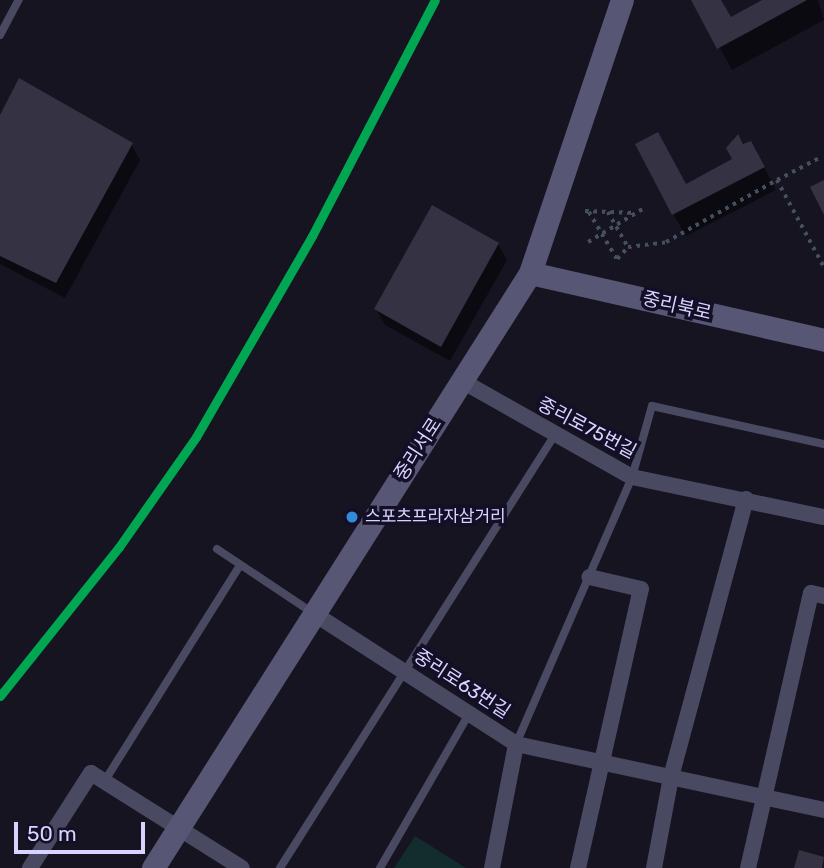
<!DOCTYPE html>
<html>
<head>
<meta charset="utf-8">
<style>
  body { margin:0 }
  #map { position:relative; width:824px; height:868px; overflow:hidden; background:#161421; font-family:Rubik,"Noto Sans KR",sans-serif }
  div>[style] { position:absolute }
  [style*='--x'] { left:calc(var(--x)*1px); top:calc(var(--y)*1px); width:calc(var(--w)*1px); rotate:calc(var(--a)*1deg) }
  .green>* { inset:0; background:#132c2d }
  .shadow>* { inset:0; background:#0007 }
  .building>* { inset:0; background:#343243 }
  .path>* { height:3.5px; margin-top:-1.75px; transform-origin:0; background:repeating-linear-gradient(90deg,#44505f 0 3.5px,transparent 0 8.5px) }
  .lane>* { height:8px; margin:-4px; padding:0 4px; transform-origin:4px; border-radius:4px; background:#4a4962 }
  .street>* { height:16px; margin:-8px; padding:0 8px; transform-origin:8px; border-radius:8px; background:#4a4962 }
  .secondary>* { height:23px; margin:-11.5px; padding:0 11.5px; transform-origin:11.5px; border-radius:11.5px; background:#575674 }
  .rail-1>* { height:9px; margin:-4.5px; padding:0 4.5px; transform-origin:4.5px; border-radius:4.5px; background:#00a651 }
  .dots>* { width:19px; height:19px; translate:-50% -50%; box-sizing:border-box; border:4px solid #130f26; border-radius:50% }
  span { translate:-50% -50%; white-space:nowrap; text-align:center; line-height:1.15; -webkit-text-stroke:7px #130f26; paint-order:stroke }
  .bus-label { font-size:17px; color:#d9d4ff }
  .left { translate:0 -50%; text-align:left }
  .street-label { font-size:19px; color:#d9d4ff }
  .scale { position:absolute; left:14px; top:822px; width:131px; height:32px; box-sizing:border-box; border:4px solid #d9d4ff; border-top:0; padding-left:9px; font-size:21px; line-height:24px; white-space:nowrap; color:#d9d4ff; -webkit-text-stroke:5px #130f26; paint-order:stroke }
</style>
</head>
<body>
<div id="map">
  <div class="green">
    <i style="clip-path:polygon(415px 836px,466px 868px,394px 868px)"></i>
  </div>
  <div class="shadow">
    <i style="clip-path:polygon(693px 0,720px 0,730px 19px,766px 0,818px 0,824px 20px,732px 70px)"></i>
    <i style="clip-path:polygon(0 119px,131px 144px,140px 160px,65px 298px,0 264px)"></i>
    <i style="clip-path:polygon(737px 136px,763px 165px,776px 190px,686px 236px,673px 214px,686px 185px,735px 160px,733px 138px)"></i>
    <i style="clip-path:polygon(498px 244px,507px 260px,450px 361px,385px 325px,376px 309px)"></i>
  </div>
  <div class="building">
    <i style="clip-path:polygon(691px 0,721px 0,731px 17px,762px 0,807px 0,717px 49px)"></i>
    <i style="clip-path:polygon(19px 78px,133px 143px,56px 283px,0 256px,0 115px)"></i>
    <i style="clip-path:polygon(658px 132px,686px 184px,732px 159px,726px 148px,738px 134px,743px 144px,751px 141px,765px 167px,672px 215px,635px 144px)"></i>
    <i style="clip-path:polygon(824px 180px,824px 215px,810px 187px)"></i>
    <i style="clip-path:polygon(432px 205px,499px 243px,441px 347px,374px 309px)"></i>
    <i style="clip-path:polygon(799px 850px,824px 857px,822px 868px,794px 868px)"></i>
  </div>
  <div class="path">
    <i style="--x:777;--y:180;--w:47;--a:-27.6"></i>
    <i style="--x:585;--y:211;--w:50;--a:2.3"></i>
    <i style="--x:589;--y:212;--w:55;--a:59.2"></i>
    <i style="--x:617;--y:259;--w:16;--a:-47"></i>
    <i style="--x:628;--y:247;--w:38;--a:-7"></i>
    <i style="--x:666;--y:242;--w:127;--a:-29.2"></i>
    <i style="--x:777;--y:180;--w:99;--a:61.6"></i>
    <i style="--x:608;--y:212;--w:40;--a:60.3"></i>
    <i style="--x:588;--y:242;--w:66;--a:-31.3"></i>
  </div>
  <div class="lane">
    <i style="--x:0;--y:35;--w:40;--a:-62"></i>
    <i style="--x:217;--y:549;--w:115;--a:33.7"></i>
    <i style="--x:516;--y:744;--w:291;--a:-66.5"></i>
    <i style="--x:632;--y:477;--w:74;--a:-74.3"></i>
    <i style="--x:652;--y:406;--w:176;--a:12.5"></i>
    <i style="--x:104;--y:782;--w:254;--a:-57.9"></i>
    <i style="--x:280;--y:868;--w:512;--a:-57.61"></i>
    <i style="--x:380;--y:868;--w:178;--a:-60"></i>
  </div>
  <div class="street">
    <i style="--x:462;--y:381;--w:195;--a:29.5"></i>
    <i style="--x:632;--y:477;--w:196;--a:11.8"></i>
    <i style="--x:313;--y:613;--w:242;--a:32.8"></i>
    <i style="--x:516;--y:744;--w:315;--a:12.1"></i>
    <i style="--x:30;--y:868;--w:113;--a:-57.3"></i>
    <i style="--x:91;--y:773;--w:178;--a:32.2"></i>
    <i style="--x:492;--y:868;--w:126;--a:-79"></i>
    <i style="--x:578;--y:868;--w:286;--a:-77.3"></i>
    <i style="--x:641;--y:589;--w:53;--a:-167"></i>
    <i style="--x:654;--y:868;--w:93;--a:-79.4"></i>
    <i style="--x:671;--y:777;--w:288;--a:-74.9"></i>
    <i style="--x:748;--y:868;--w:282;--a:-77.1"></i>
    <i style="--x:811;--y:593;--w:13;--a:13"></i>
  </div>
  <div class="secondary">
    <i style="--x:530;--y:273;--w:302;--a:12.8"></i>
    <i style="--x:153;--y:868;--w:704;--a:-57.64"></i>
    <i style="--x:530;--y:273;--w:288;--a:-71.4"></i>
  </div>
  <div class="rail-1">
    <i style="--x:0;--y:696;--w:191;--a:-51.4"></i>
    <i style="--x:119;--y:547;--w:134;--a:-55"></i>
    <i style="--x:196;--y:437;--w:232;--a:-60"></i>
    <i style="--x:312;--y:236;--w:266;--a:-62.5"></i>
  </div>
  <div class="dots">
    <i style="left:352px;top:517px;background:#338bd7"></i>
  </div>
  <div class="bus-label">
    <span class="left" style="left:365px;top:517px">스포츠프라자삼거리</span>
  </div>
  <div class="street-label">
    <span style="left:677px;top:306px;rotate:13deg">중리북로</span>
    <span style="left:587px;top:428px;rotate:28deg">중리로75번길</span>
    <span style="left:418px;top:449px;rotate:-57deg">중리서로</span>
    <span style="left:462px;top:684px;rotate:33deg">중리로63번길</span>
  </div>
  <div class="scale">50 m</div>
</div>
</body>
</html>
